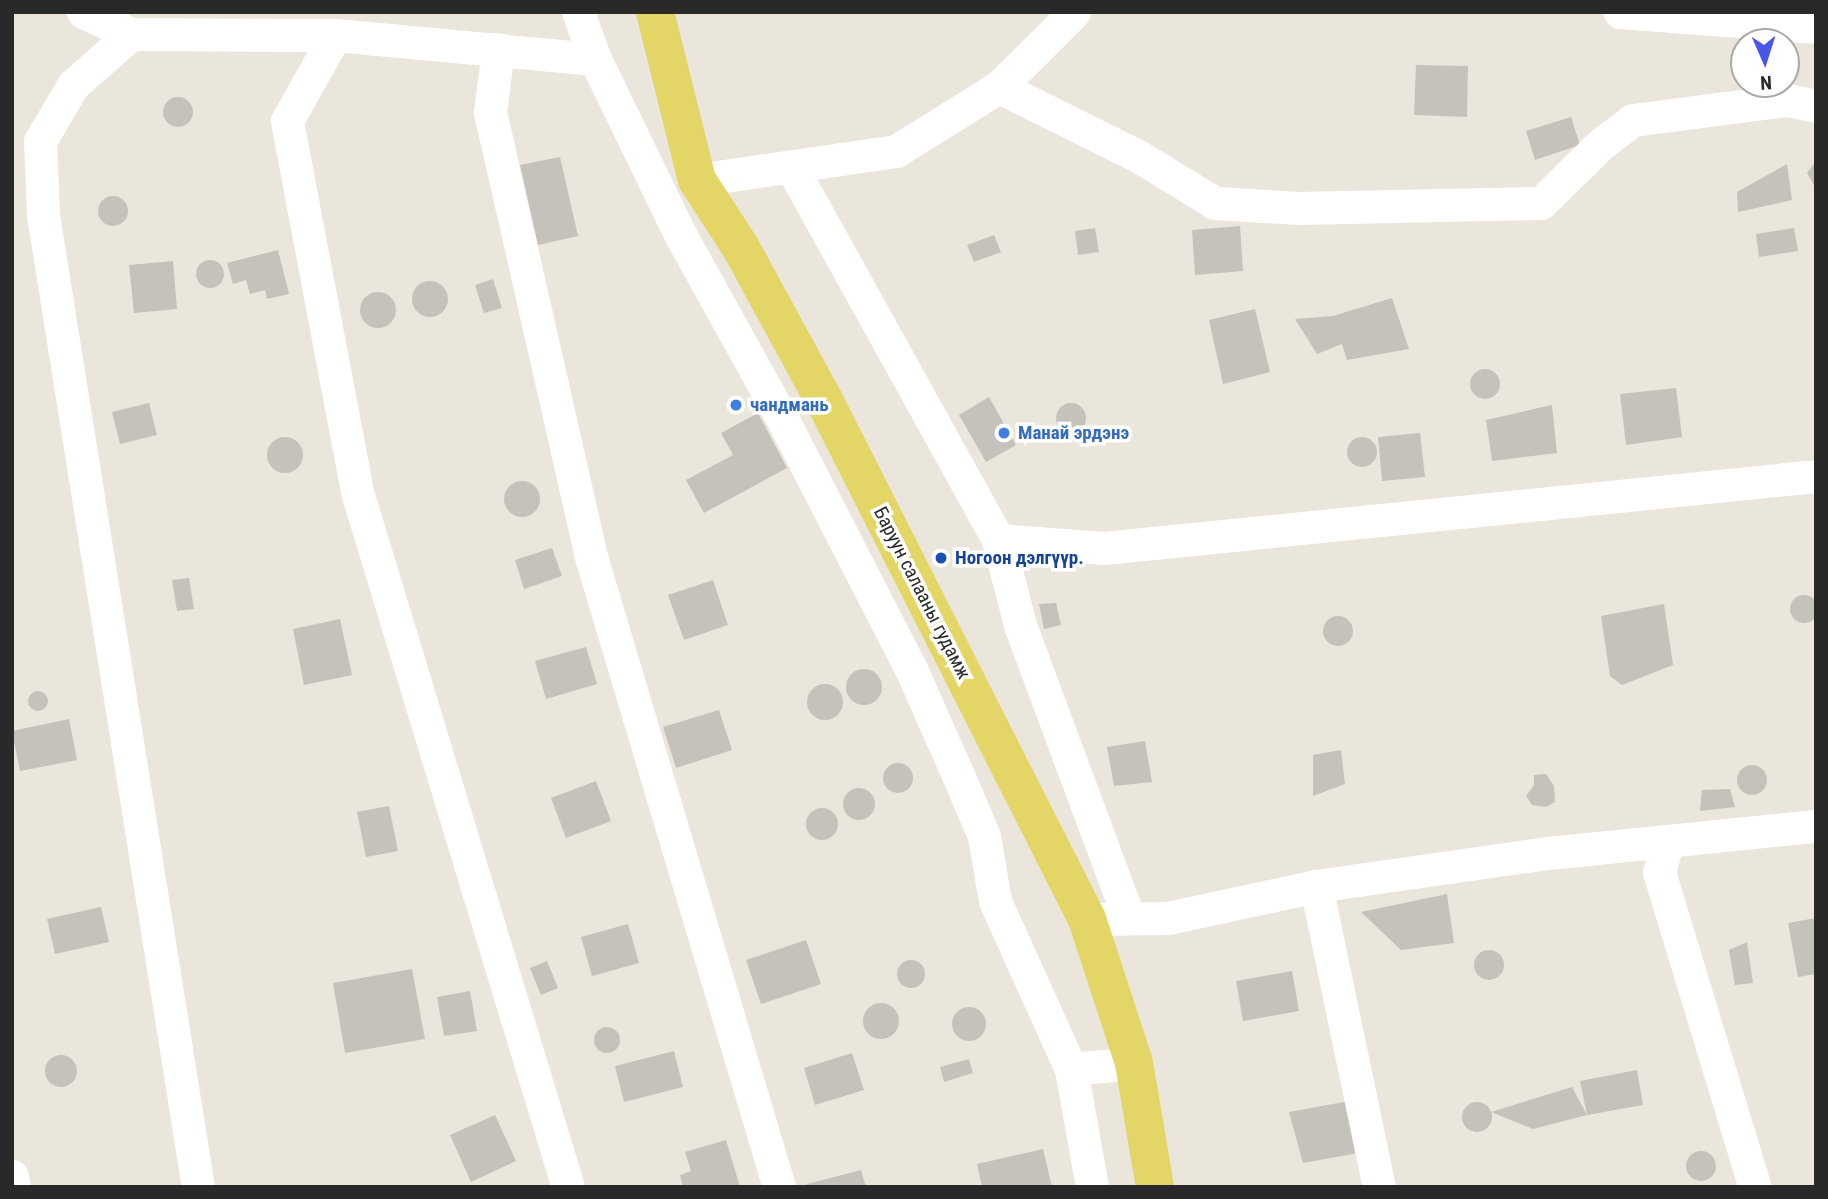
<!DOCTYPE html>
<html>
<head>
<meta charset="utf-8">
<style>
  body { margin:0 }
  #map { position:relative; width:1828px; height:1199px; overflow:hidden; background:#eae6dc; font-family:"Roboto Condensed",sans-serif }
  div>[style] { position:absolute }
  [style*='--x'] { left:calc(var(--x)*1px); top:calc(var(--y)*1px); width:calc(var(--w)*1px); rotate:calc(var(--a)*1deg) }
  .building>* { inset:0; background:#c5c2bb }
  .round { border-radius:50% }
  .minor>* { height:33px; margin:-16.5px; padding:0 16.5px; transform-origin:16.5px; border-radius:16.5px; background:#fff }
  .major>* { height:38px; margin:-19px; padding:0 19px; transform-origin:19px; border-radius:19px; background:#e4d567 }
  .dots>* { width:19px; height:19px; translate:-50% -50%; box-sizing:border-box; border:4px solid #fff; border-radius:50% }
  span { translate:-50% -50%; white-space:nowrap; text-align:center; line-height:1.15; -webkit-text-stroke:7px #fff; paint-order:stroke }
  .shop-label { font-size:19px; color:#366cbe; font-weight:700 }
  .left { translate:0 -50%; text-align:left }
  .transit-label { font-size:19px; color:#164399; font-weight:700 }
  .street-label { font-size:19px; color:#292929 }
  .frame { position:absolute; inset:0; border:14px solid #292929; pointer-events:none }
  .north { position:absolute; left:1730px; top:28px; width:70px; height:70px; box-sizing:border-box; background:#fff; border:2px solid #a9a9a9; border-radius:50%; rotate:177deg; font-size:19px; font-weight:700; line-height:28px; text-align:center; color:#292929 }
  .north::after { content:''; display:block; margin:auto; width:24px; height:32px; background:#4a55e9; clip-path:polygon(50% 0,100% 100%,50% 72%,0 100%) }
</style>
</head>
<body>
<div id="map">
  <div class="building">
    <i style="clip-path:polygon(1416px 65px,1468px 66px,1467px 117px,1414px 115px)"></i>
    <i class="round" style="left:163px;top:97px;width:30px;height:30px"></i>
    <i style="clip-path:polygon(1571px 117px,1580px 145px,1535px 160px,1526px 131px)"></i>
    <i style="clip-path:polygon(560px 157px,578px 236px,538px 245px,520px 165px)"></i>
    <i style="clip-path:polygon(1816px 161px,1816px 189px,1807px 173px)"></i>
    <i style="clip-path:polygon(1787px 164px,1792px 200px,1738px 212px,1737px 192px)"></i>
    <i class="round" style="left:98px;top:196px;width:30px;height:30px"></i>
    <i style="clip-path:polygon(1240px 226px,1243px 271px,1195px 275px,1192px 230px)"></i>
    <i style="clip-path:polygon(1095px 228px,1099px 252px,1078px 255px,1075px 231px)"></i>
    <i style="clip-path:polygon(1794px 228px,1798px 251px,1759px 257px,1756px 234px)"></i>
    <i style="clip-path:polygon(994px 235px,1001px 252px,974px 262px,967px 245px)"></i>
    <i style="clip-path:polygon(278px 250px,289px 294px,267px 299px,265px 290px,250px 294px,246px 280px,233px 284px,227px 263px)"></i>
    <i class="round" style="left:196px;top:260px;width:28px;height:28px"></i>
    <i style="clip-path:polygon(173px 261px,177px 309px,134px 313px,129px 265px)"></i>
    <i style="clip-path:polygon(493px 279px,502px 308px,484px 313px,475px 285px)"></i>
    <i class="round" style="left:412px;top:281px;width:36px;height:36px"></i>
    <i class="round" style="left:360px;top:292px;width:36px;height:36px"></i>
    <i style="clip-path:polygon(1392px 298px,1409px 349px,1347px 360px,1342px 344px,1317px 354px,1295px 319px,1333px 316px)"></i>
    <i style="clip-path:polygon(1255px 309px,1270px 372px,1223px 384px,1209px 320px)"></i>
    <i class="round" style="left:1470px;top:369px;width:30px;height:30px"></i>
    <i style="clip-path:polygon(1676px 388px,1682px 437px,1626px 445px,1620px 394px)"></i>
    <i style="clip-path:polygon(989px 397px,1016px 445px,986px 462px,959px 415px)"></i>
    <i class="round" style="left:1056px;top:403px;width:30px;height:30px"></i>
    <i style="clip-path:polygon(149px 403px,157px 435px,120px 444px,112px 412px)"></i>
    <i style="clip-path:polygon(1552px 405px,1557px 453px,1492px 461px,1486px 420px)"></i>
    <i style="clip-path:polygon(758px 413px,787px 468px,704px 513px,686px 480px,733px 455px,721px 433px)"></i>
    <i style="clip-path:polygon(1420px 433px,1425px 477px,1382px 481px,1378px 437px)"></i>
    <i class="round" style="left:1347px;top:437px;width:30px;height:30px"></i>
    <i class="round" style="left:267px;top:437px;width:36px;height:36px"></i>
    <i class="round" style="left:504px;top:481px;width:36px;height:36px"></i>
    <i style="clip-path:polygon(552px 548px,562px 576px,524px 589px,515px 560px)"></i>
    <i style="clip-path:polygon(189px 578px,194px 609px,177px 611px,172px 580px)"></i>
    <i style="clip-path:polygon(713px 580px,728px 625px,684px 640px,668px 595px)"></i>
    <i class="round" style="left:1790px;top:595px;width:28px;height:28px"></i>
    <i style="clip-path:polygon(1056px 603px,1061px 625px,1044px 629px,1039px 604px)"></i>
    <i style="clip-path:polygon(1664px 604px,1673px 665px,1622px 685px,1610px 676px,1601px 616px)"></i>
    <i class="round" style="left:1323px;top:616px;width:30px;height:30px"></i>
    <i style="clip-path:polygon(340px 619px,352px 675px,304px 685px,293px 629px)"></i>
    <i style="clip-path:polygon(586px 647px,597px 684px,546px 699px,535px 661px)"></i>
    <i class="round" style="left:846px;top:669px;width:36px;height:36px"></i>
    <i class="round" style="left:807px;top:684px;width:36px;height:36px"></i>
    <i class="round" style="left:28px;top:691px;width:20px;height:20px"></i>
    <i style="clip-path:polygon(719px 710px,732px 750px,676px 768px,663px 727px)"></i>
    <i style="clip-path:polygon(69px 719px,77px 760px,20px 771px,12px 731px)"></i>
    <i style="clip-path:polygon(1145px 741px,1152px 782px,1114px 786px,1107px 747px)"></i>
    <i style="clip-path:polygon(1341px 750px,1345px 784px,1313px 796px,1313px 755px)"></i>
    <i class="round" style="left:883px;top:763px;width:30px;height:30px"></i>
    <i class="round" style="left:1737px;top:765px;width:30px;height:30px"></i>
    <i style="clip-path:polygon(1546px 774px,1554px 786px,1555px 802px,1546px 807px,1532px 805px,1526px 796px,1534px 785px,1534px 775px)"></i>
    <i style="clip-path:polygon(596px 781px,611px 821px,566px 838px,551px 798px)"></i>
    <i class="round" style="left:843px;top:788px;width:32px;height:32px"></i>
    <i style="clip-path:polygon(1730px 789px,1735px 807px,1700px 811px,1702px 790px)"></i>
    <i style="clip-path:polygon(389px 806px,398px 851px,366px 857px,357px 812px)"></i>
    <i class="round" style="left:806px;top:808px;width:32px;height:32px"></i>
    <i style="clip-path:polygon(1447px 894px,1454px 943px,1401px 950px,1361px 912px)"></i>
    <i style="clip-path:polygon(101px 907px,109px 942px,55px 954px,47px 919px)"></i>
    <i style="clip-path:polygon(1816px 918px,1816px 974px,1798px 977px,1788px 923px)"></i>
    <i style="clip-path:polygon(628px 924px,639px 963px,592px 976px,581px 937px)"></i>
    <i style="clip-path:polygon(806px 940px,821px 984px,761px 1004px,746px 960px)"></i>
    <i style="clip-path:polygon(1747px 942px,1753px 983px,1735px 985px,1729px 950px)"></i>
    <i class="round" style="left:1474px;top:950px;width:30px;height:30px"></i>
    <i class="round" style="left:897px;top:960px;width:28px;height:28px"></i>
    <i style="clip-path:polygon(547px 961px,558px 988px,541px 995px,530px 968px)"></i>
    <i style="clip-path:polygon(412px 969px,425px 1039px,345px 1053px,333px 983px)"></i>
    <i style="clip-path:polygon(1292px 971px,1299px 1011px,1243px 1021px,1236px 981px)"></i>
    <i style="clip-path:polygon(470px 991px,477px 1031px,444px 1036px,437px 997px)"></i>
    <i class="round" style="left:863px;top:1003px;width:36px;height:36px"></i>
    <i class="round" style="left:952px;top:1007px;width:34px;height:34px"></i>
    <i class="round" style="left:594px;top:1027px;width:26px;height:26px"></i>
    <i style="clip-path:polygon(674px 1051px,683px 1087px,624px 1102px,615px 1066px)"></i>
    <i style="clip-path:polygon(852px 1053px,864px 1090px,815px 1105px,804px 1068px)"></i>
    <i class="round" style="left:45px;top:1055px;width:32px;height:32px"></i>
    <i style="clip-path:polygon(969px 1059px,973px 1073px,944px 1082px,940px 1067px)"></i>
    <i style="clip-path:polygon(1637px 1070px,1643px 1105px,1587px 1115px,1580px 1081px)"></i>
    <i style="clip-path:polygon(1572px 1087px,1587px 1115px,1533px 1129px,1491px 1112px)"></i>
    <i style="clip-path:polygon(1355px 1100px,1369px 1151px,1303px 1163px,1289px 1112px)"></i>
    <i class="round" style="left:1462px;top:1102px;width:30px;height:30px"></i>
    <i style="clip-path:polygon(495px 1115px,516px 1161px,471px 1182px,450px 1135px)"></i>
    <i style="clip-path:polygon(726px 1140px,740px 1187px,683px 1187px,680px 1175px,691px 1171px,685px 1152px)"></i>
    <i style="clip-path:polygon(1043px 1149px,1052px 1187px,982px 1187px,977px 1164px)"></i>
    <i class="round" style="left:1686px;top:1151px;width:30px;height:30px"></i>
    <i style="clip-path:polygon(861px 1170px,866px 1187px,808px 1187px,807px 1184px)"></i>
  </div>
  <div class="minor">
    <i style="--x:83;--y:12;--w:53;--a:24.6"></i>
    <i style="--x:131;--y:34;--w:204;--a:0.3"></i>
    <i style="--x:335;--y:35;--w:261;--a:5.3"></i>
    <i style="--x:578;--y:12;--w:50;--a:70.1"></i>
    <i style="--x:595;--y:59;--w:197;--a:64.1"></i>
    <i style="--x:681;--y:236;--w:213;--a:61"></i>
    <i style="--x:784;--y:422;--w:278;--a:62.8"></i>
    <i style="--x:911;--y:669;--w:116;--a:66.1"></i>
    <i style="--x:958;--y:775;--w:66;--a:66.9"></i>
    <i style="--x:984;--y:836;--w:66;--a:80.4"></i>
    <i style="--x:995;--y:901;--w:184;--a:65.7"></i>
    <i style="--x:1071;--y:1069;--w:120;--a:79.9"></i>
    <i style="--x:1620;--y:12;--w:197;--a:4.4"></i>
    <i style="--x:131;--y:34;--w:77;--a:138.7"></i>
    <i style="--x:73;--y:85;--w:65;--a:120.5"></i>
    <i style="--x:40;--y:141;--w:74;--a:87.7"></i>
    <i style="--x:43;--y:215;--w:984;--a:80.94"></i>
    <i style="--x:335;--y:35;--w:98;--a:119.2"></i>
    <i style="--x:287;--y:121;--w:381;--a:79.3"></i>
    <i style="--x:358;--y:495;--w:723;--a:73.12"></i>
    <i style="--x:498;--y:49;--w:64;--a:97.2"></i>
    <i style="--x:490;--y:112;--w:459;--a:77.2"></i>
    <i style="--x:592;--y:560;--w:654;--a:73.39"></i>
    <i style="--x:999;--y:87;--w:155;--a:26.4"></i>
    <i style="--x:1138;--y:156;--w:90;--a:31.4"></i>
    <i style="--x:1215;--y:203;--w:83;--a:3.4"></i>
    <i style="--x:1298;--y:208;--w:243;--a:-1.2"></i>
    <i style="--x:1541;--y:203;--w:84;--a:-44.5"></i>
    <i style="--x:1601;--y:144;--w:40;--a:-37"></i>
    <i style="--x:1633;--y:120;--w:156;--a:-7.4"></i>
    <i style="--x:1788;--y:100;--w:29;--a:12"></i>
    <i style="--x:791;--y:166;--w:427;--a:61"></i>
    <i style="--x:998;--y:540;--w:106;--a:4.3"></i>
    <i style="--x:1104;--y:548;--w:716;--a:-5.77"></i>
    <i style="--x:697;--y:180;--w:201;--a:-8.3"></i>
    <i style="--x:896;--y:151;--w:121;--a:-31.9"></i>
    <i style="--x:999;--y:87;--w:106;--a:-45"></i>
    <i style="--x:998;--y:540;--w:91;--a:75.4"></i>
    <i style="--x:1021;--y:628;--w:309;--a:69.6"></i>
    <i style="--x:1667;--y:843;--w:30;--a:105"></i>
    <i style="--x:1659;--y:872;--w:329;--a:73.1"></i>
    <i style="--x:1316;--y:886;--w:308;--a:78.2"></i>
    <i style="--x:1087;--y:919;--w:81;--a:-0.7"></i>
    <i style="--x:1168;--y:918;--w:151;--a:-12.2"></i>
    <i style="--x:1316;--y:886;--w:234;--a:-8.1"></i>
    <i style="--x:1548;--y:853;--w:269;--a:-5.8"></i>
    <i style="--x:1071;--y:1069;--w:63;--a:-5.4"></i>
    <i style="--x:12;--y:1176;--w:11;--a:80"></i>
  </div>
  <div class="major">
    <i style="--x:655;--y:12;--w:173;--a:76"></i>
    <i style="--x:697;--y:180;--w:81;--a:57.1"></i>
    <i style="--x:741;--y:248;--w:175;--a:61.4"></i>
    <i style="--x:825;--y:402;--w:580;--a:63.13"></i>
    <i style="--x:1087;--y:919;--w:151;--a:71.9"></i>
    <i style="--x:1134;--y:1063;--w:126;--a:80.4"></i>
  </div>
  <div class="dots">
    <i style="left:736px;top:405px;background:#3f7fe0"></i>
    <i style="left:1004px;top:433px;background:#3f7fe0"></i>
    <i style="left:941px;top:558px;background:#1a4fb4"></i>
  </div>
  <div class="shop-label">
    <span class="left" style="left:750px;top:405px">чандмань</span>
    <span class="left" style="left:1018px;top:433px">Манай эрдэнэ</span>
  </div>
  <div class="transit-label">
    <span class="left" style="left:955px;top:558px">Ногоон дэлгүүр.</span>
  </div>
  <div class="street-label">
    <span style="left:922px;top:593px;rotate:63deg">Баруун салааны гудамж</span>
  </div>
  <div class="frame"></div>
  <div class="north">N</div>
</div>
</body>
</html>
